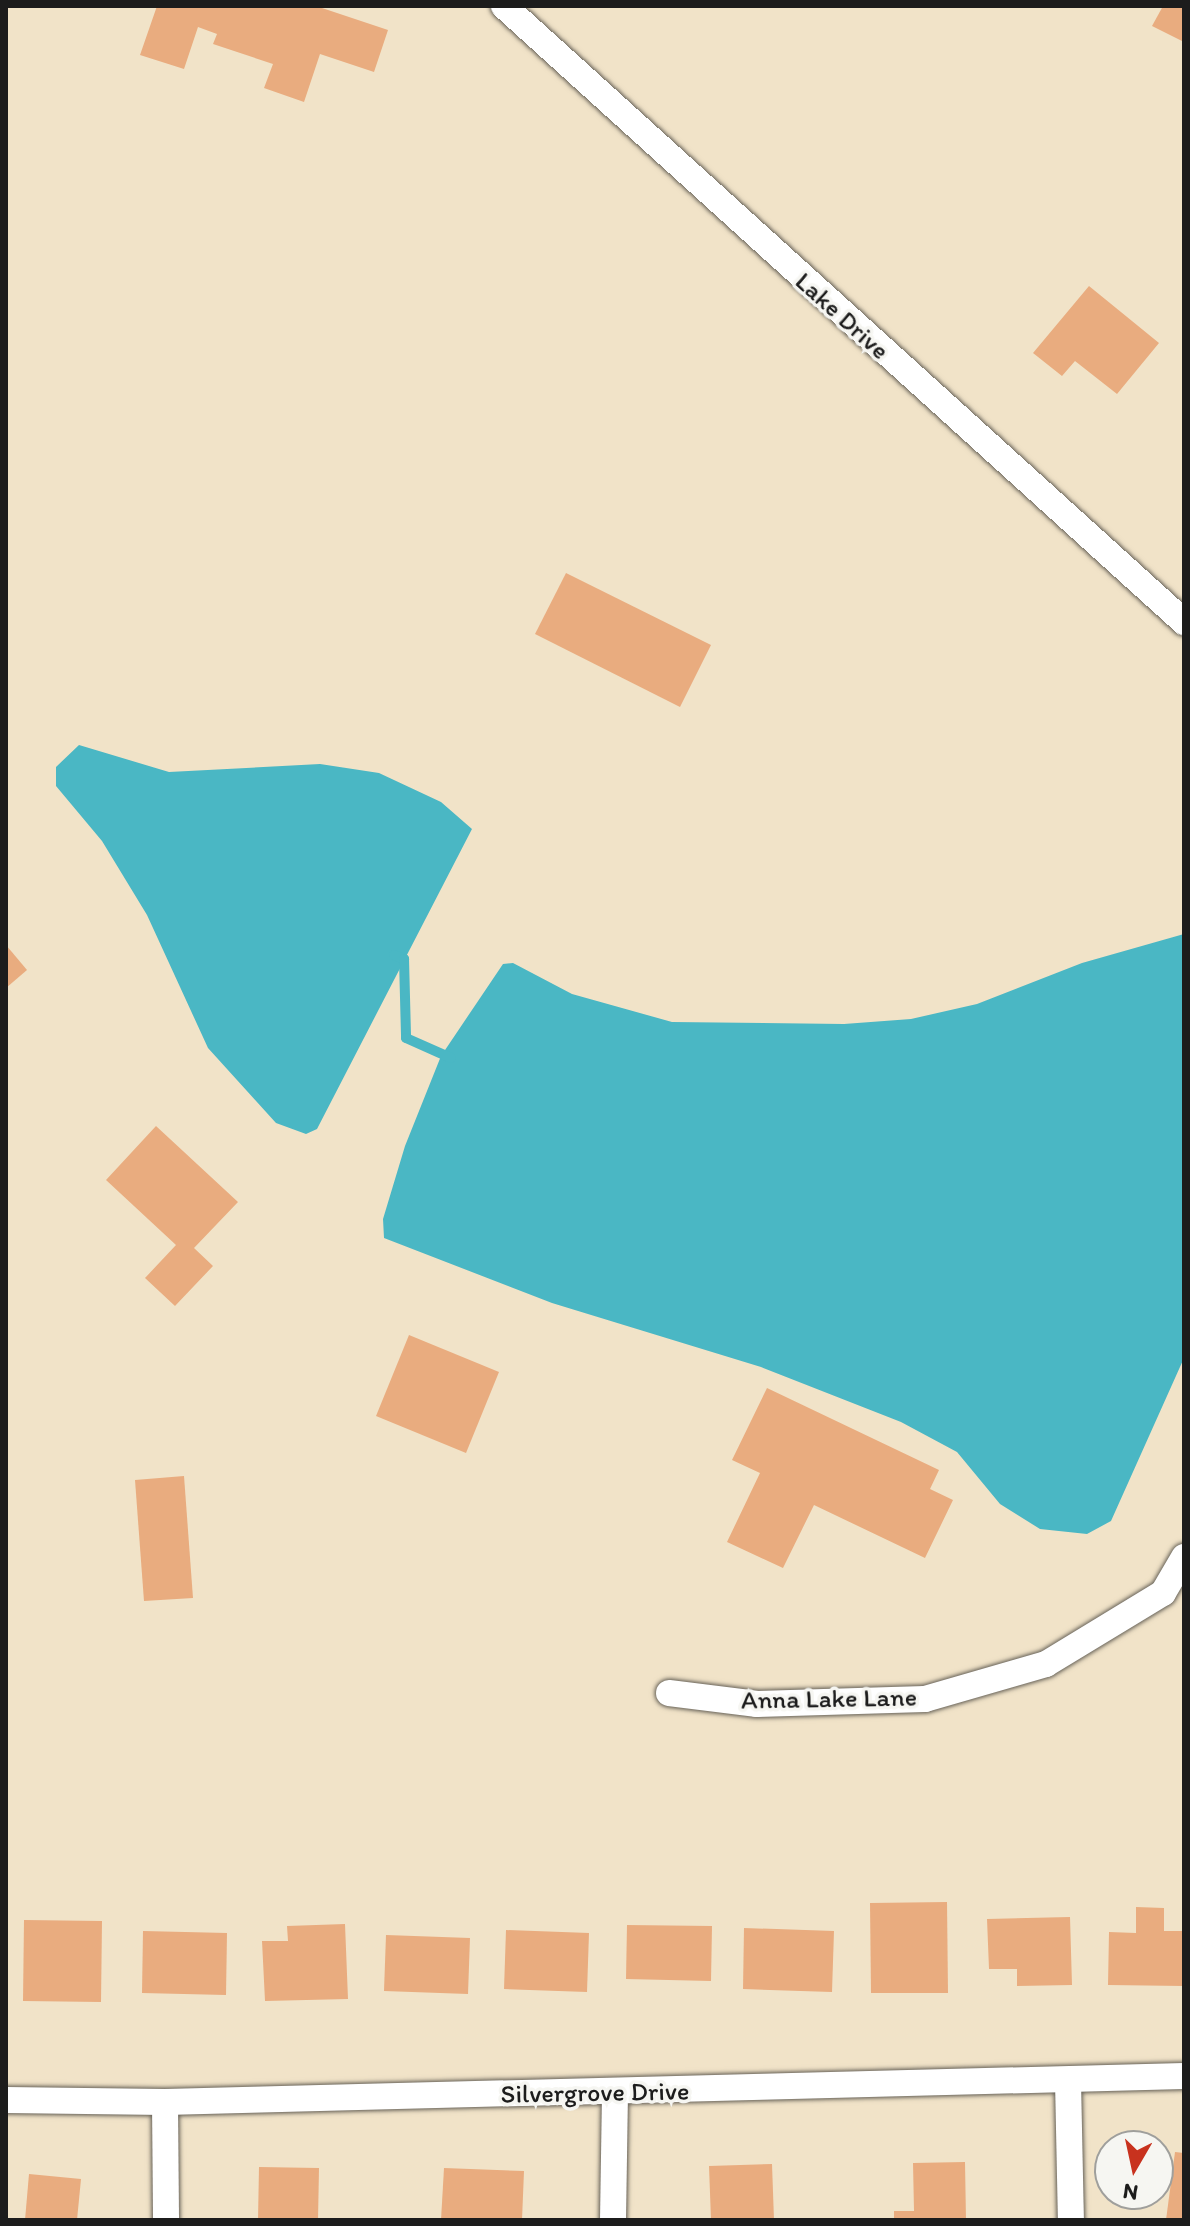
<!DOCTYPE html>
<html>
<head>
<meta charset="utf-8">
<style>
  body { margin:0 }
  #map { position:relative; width:1190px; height:2226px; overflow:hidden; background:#f1e3c8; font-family:Itim,sans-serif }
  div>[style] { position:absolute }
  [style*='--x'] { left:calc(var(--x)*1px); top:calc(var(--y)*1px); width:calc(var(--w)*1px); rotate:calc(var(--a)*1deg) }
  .water>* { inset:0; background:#4ab7c4 }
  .stream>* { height:10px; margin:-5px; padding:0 5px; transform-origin:5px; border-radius:5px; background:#4ab7c4 }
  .building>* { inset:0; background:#e9ac7f }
  .roads { filter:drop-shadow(0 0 2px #676258) drop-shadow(0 0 2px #676258) }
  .street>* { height:26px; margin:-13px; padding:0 13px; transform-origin:13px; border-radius:13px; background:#fff }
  span { translate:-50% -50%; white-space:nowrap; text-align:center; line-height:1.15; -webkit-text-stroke:7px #f6f6f2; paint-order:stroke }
  .street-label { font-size:26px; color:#1c1c1c }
  .frame { position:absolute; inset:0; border:8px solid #1c1c1c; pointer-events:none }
  .north { position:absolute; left:1094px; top:2130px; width:80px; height:80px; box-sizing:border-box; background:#f6f6f2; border:2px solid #9f9f9c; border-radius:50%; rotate:189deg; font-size:22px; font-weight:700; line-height:32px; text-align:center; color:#1c1c1c }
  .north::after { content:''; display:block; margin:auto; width:28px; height:36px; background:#c8321e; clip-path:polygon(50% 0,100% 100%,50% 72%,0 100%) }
</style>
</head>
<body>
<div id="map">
  <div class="water">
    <i style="clip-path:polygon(79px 745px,169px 772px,320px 764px,379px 773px,441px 802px,472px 829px,317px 1129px,306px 1134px,276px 1123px,208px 1048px,147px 915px,102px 841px,56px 786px,56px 767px)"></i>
    <i style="clip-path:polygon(1184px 934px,1184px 1358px,1111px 1521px,1087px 1534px,1040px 1529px,1000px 1504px,957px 1452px,901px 1422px,761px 1367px,552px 1303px,384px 1238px,383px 1219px,405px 1146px,441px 1056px,503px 964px,513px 963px,572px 994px,672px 1022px,844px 1024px,911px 1019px,977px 1004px,1082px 963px)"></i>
  </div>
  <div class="stream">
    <i style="--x:394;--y:955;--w:11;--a:22"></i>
    <i style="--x:404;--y:959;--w:79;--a:88.5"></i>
    <i style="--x:406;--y:1038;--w:49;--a:24"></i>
  </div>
  <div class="building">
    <i style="clip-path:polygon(157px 6px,316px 6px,388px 30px,374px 72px,320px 54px,304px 102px,264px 88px,273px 64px,213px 44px,217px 34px,198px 27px,184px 69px,140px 55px)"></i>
    <i style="clip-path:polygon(1163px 6px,1184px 6px,1184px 42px,1152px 26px)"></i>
    <i style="clip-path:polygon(1089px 286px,1159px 343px,1117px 394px,1075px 361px,1062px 376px,1033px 353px)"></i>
    <i style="clip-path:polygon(566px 573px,711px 645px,680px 707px,535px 634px)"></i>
    <i style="clip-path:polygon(6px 945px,27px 970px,6px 988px)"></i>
    <i style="clip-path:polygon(156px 1126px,238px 1202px,194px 1248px,213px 1266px,175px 1306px,145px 1278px,176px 1245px,106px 1180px)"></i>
    <i style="clip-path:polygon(409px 1335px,499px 1372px,466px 1453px,376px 1416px)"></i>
    <i style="clip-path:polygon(767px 1388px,939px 1470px,930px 1489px,953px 1500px,925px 1558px,814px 1505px,783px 1568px,727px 1542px,760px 1473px,732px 1460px)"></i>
    <i style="clip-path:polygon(184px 1476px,193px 1598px,144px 1601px,135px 1480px)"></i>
    <i style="clip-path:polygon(947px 1902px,948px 1993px,871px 1993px,870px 1903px)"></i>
    <i style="clip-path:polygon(1136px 1907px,1164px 1908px,1164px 1931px,1184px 1931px,1184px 1986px,1108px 1985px,1109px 1932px,1136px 1933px)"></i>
    <i style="clip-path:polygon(1070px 1917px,1072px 1985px,1017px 1986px,1017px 1969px,989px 1969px,987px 1919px)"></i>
    <i style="clip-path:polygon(24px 1920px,102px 1921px,101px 2002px,23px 2001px)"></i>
    <i style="clip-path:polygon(345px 1924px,348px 1999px,265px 2001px,262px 1941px,288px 1941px,287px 1926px)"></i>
    <i style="clip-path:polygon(627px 1925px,712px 1926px,711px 1981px,626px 1979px)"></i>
    <i style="clip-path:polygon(744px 1928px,834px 1931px,832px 1992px,743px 1989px)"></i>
    <i style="clip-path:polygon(506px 1930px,589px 1933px,587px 1992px,504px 1989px)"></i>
    <i style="clip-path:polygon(143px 1931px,227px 1933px,226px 1995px,142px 1993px)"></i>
    <i style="clip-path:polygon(386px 1935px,470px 1938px,468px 1994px,384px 1991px)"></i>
    <i style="clip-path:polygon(1175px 2152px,1184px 2153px,1184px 2220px,1166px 2220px)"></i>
    <i style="clip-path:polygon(965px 2162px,966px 2220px,894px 2220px,894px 2211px,914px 2211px,913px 2163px)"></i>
    <i style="clip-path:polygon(772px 2164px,774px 2220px,711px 2220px,709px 2166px)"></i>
    <i style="clip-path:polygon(259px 2167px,319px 2168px,318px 2220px,258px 2220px)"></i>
    <i style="clip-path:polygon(444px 2168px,524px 2171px,522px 2220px,441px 2220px)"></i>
    <i style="clip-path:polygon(29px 2174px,81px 2179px,77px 2220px,25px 2220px)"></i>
  </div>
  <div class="roads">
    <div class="street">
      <i style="--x:504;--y:6;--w:918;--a:42.17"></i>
      <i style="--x:669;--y:1693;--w:89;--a:7.1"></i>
      <i style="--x:757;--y:1704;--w:168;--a:-1.7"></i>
      <i style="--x:925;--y:1699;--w:126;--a:-16.1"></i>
      <i style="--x:1046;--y:1664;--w:137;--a:-31.3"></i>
      <i style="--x:1163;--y:1593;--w:42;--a:-59.7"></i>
      <i style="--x:1068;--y:2081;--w:139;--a:88.8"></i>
      <i style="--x:6;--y:2100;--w:159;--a:0.7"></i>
      <i style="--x:165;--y:2102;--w:1019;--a:-1.46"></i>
      <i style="--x:165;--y:2102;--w:118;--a:89.5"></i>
      <i style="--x:613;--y:2220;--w:127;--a:-89.1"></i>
    </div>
  </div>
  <div class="street-label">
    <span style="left:842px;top:316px;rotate:42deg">Lake Drive</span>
    <span style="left:829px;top:1699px;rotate:-1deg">Anna Lake Lane</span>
    <span style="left:595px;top:2093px;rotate:-1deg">Silvergrove Drive</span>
  </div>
  <div class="frame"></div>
  <div class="north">N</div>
</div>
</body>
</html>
